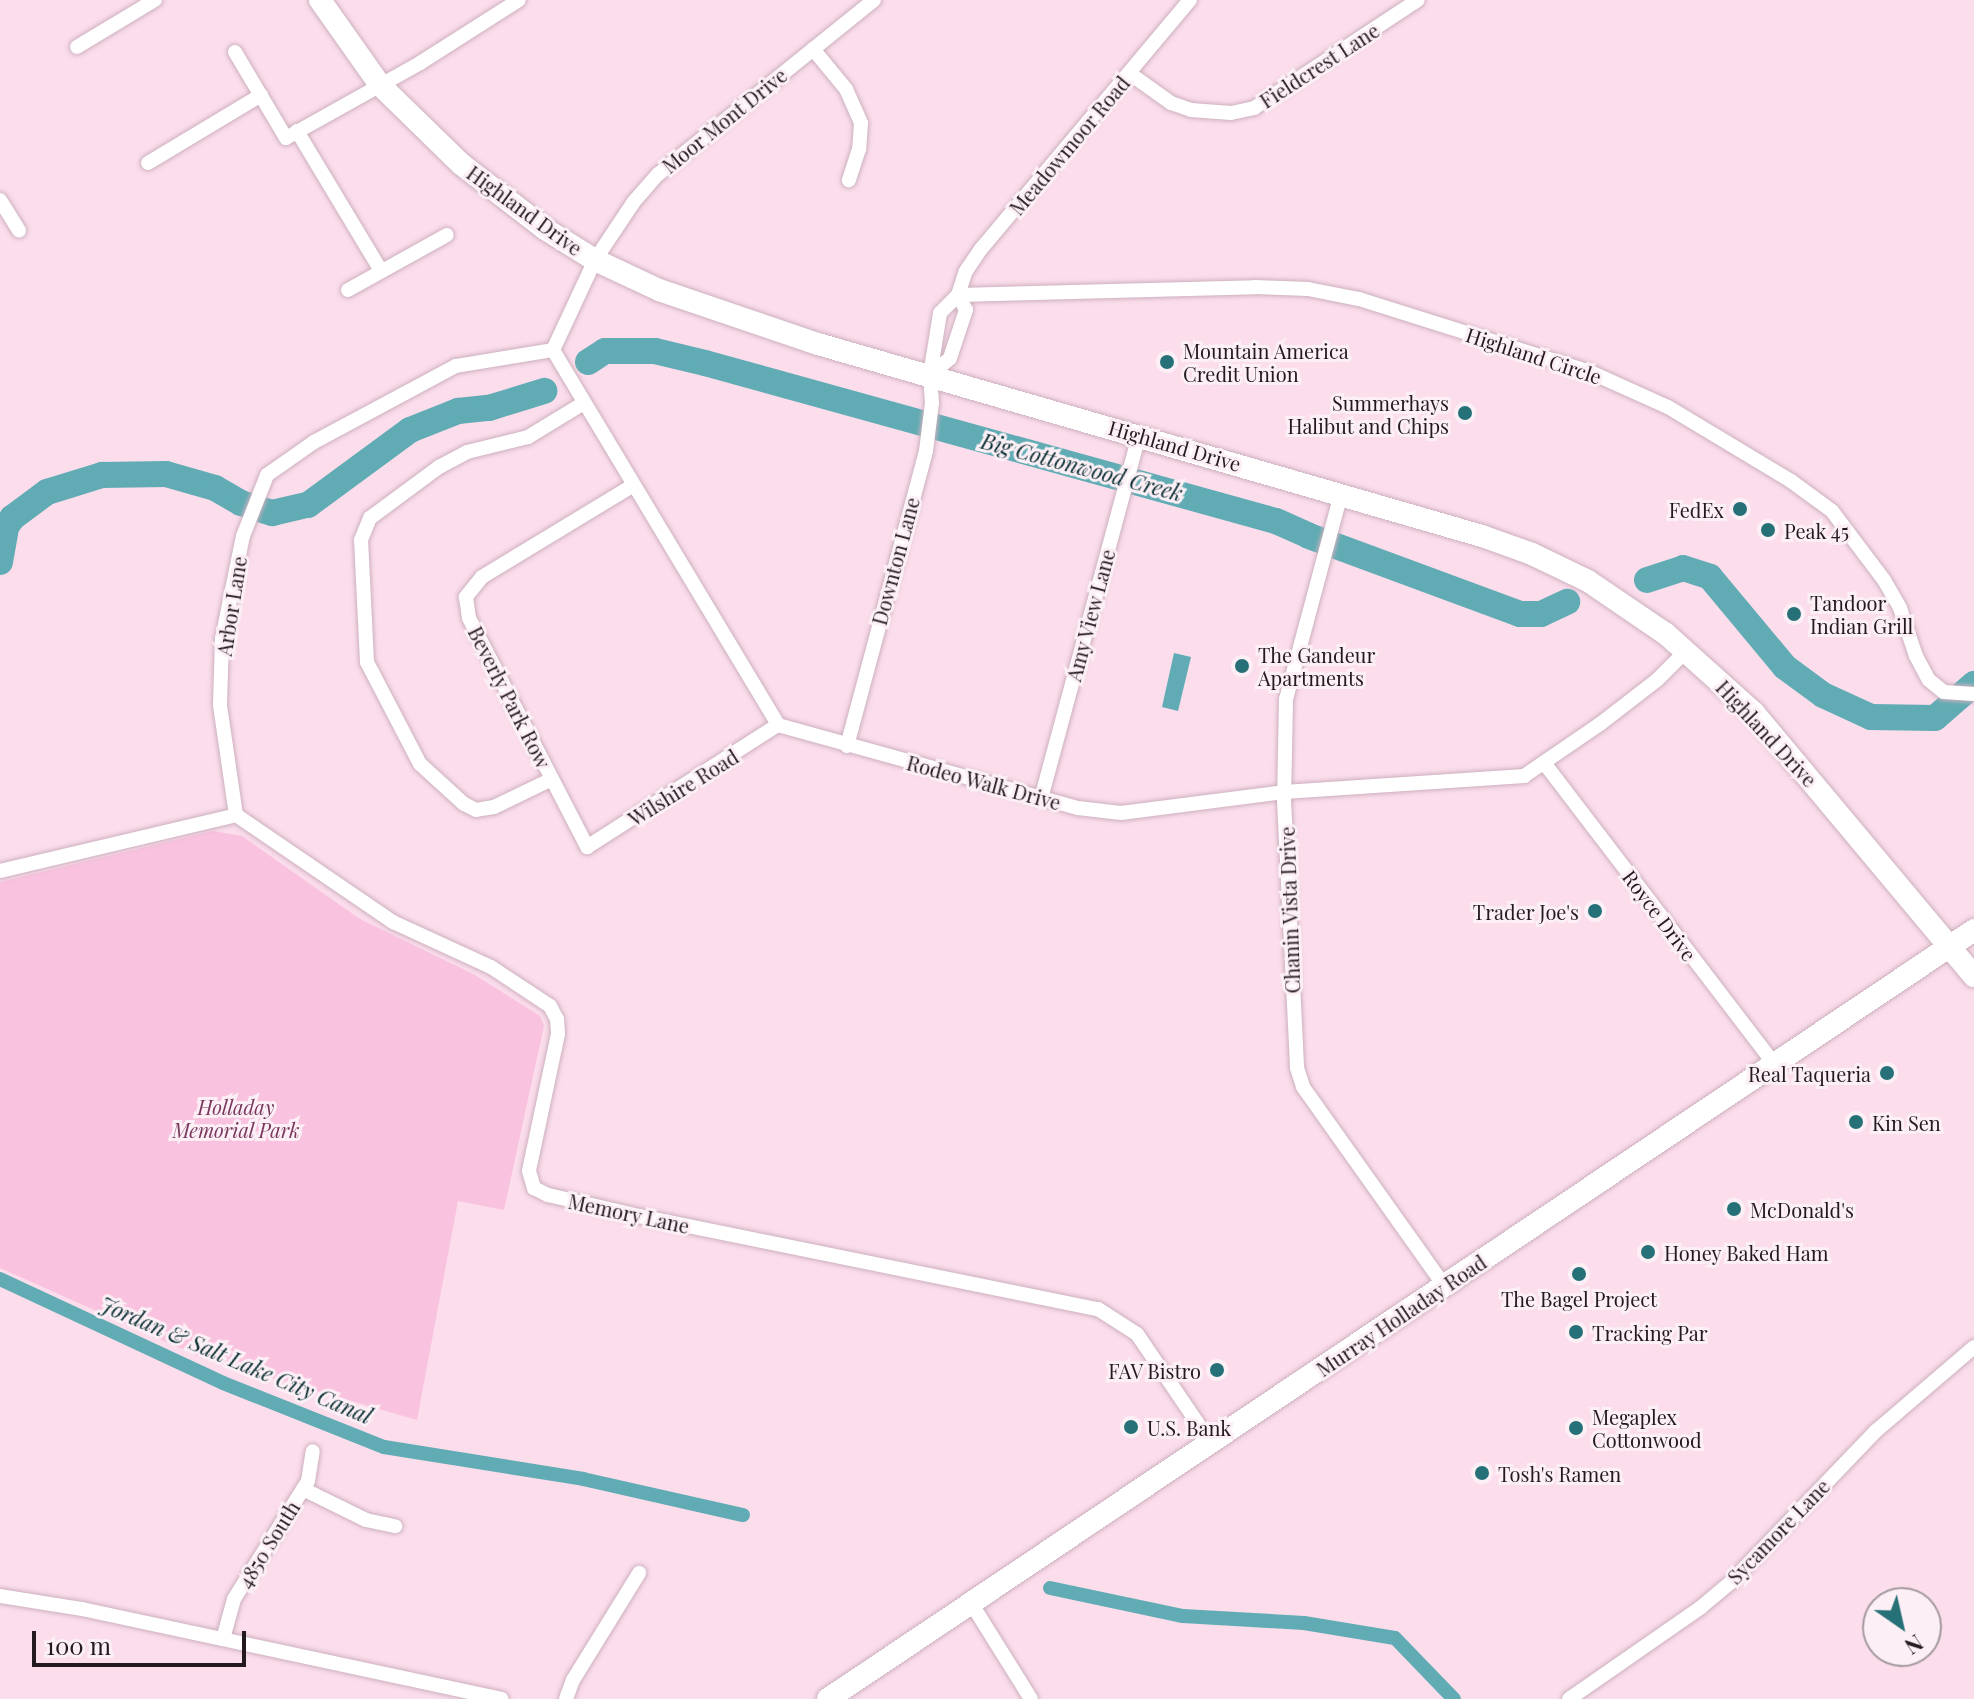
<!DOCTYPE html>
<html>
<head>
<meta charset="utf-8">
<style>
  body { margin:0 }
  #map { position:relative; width:1974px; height:1699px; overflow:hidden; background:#fbddec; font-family:"Playfair Display",serif }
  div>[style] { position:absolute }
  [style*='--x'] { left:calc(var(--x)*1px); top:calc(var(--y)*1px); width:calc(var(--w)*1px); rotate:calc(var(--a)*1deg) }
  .green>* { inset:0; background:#f9c3df }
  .water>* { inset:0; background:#61acb4 }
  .canal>* { height:14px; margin:-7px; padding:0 7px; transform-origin:7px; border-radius:7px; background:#61acb4 }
  .river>* { height:26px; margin:-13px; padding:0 13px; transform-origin:13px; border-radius:13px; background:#61acb4 }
  .roads { filter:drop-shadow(0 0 2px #cdb0be) drop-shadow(0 0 2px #cdb0be) }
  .street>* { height:14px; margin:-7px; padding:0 7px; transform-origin:7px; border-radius:7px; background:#fff }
  .secondary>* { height:22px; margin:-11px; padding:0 11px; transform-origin:11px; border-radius:11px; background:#fff }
  .dots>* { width:22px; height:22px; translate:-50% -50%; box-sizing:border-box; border:4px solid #fcf0f6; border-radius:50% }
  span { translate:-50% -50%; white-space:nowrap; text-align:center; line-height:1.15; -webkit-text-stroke:6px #fcf0f6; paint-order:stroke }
  .street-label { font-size:20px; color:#23191e }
  .poi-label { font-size:20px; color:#23191e }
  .left { translate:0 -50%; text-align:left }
  .right { translate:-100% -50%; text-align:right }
  .park-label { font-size:20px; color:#7a375e; font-style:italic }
  .water-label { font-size:22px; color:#0a3034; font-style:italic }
  .north { position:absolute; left:1862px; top:1587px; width:80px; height:80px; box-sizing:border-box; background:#fcf0f6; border:2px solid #a59aa0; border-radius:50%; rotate:146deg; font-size:22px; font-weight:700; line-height:32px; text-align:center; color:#23191e }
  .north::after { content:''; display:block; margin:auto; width:28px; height:36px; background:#267077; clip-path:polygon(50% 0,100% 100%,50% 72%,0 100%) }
  .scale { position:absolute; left:32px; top:1631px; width:214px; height:36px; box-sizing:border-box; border:4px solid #23191e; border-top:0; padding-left:10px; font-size:24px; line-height:28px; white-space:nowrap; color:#23191e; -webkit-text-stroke:6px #fcf0f6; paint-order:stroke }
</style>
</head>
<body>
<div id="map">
  <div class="green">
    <i style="clip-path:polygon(213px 831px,242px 836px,360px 919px,475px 975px,540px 1016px,544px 1026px,504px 1210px,458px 1201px,417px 1420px,200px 1357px,0 1268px,0 882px)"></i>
  </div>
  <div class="water">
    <i style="clip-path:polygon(1174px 653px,1191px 657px,1178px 711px,1162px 707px)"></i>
  </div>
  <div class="canal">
    <i style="--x:0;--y:1279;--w:246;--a:25"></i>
    <i style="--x:223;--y:1383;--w:173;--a:21.7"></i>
    <i style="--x:384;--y:1447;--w:202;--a:9.1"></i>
    <i style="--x:583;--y:1479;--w:164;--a:12.7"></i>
    <i style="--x:1050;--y:1588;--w:136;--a:11.9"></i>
    <i style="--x:1183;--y:1616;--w:121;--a:3.3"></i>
    <i style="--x:1304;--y:1623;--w:92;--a:9.4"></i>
    <i style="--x:1395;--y:1638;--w:85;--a:46"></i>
  </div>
  <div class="river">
    <i style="--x:588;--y:362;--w:20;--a:-33"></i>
    <i style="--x:605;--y:351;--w:50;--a:0"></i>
    <i style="--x:655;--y:351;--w:51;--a:13.5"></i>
    <i style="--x:705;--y:363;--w:592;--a:15.47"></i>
    <i style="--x:1276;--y:521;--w:36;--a:24"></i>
    <i style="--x:1309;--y:536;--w:225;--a:20.3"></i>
    <i style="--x:1520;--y:614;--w:21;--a:0"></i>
    <i style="--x:1541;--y:614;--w:29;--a:-25"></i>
    <i style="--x:0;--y:562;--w:36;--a:-80"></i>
    <i style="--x:6;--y:527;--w:11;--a:-56"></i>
    <i style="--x:12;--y:518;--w:44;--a:-36.6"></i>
    <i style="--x:47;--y:492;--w:58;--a:-17.2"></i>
    <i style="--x:102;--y:475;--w:64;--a:-0.9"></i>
    <i style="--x:166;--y:474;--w:51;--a:15.9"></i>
    <i style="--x:215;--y:488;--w:30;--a:30"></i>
    <i style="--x:241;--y:503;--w:33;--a:18"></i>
    <i style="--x:272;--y:513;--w:37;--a:-13"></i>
    <i style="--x:308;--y:505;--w:127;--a:-36.3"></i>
    <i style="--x:410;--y:430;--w:52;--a:-21.6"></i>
    <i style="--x:458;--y:411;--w:31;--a:-6"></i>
    <i style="--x:489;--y:408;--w:58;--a:-17.2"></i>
    <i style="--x:1647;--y:580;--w:38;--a:-18"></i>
    <i style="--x:1683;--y:568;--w:28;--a:18"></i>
    <i style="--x:1710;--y:577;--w:117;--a:50.2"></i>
    <i style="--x:1785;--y:667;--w:47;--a:36.4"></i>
    <i style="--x:1823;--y:695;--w:53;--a:24.6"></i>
    <i style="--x:1871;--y:717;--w:64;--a:0.9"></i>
    <i style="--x:1935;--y:718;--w:52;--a:-41.1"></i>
  </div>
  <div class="roads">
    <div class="street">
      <i style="--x:874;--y:0;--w:277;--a:141.1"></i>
      <i style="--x:658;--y:174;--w:38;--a:131"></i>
      <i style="--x:633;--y:203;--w:69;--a:123.7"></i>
      <i style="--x:595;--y:260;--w:99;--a:115"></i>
      <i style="--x:553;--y:350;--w:437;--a:59"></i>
      <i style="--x:778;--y:725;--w:311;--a:15.5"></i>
      <i style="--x:1078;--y:808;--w:43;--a:6.6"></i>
      <i style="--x:1121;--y:813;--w:164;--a:-7.3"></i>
      <i style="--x:1284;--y:792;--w:241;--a:-3.8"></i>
      <i style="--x:1524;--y:776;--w:92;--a:-34.4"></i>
      <i style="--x:1600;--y:724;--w:72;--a:-37.7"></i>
      <i style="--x:1657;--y:680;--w:41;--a:-45"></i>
      <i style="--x:77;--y:47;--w:91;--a:-31.1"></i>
      <i style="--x:813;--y:49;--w:52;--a:50.5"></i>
      <i style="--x:846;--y:89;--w:37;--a:66"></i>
      <i style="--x:861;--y:123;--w:26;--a:94"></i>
      <i style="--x:859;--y:149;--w:33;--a:108"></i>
      <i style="--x:235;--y:52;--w:100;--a:59.3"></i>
      <i style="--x:286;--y:138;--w:154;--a:-29.2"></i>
      <i style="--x:420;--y:63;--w:117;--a:-32.5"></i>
      <i style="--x:1129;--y:73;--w:52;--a:35.5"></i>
      <i style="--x:1171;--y:103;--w:21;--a:19"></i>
      <i style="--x:1191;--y:110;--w:40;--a:4.3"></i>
      <i style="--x:1231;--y:113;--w:24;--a:-12"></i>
      <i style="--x:1254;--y:108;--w:196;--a:-33.4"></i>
      <i style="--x:297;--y:131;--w:163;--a:59"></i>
      <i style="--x:148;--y:163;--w:132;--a:-31"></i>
      <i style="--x:0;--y:200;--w:36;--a:58"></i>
      <i style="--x:348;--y:290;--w:113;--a:-29.1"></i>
      <i style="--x:958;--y:295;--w:297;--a:-1.5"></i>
      <i style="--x:1255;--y:287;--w:53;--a:2.2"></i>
      <i style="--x:1308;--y:289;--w:52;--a:11.1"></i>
      <i style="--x:1359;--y:299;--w:242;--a:17.5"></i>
      <i style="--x:1590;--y:372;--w:85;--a:24.2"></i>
      <i style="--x:1668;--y:407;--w:144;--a:31"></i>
      <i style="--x:1791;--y:481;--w:51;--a:36.2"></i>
      <i style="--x:1832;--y:511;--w:86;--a:53"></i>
      <i style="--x:1884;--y:580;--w:32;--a:60"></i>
      <i style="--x:1900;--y:608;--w:51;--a:71.6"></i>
      <i style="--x:1916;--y:656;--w:27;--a:62"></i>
      <i style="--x:1929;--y:680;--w:19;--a:39"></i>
      <i style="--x:1944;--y:692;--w:30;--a:4"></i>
      <i style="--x:930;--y:375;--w:26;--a:-40"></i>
      <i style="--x:950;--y:358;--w:51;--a:-71.6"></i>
      <i style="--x:966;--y:310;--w:17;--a:-118"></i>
      <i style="--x:632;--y:486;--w:175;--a:148.8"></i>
      <i style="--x:482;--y:577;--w:26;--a:129"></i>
      <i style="--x:466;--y:597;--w:21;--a:82"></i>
      <i style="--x:469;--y:618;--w:258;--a:62.7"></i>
      <i style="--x:587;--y:847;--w:227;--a:-32.6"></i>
      <i style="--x:1341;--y:494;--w:212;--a:105"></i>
      <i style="--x:1286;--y:699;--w:101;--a:91.1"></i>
      <i style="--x:1284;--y:800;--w:268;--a:87.2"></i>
      <i style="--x:1297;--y:1068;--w:20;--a:72"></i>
      <i style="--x:1303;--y:1087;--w:245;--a:54.6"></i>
      <i style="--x:847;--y:746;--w:305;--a:-75"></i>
      <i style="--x:926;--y:451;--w:48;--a:-82.9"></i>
      <i style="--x:932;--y:403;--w:28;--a:-94"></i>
      <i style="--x:930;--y:375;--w:63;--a:-80.8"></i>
      <i style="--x:940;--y:313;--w:25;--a:-45"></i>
      <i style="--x:958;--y:295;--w:25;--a:-72"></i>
      <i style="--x:966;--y:271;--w:27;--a:-56"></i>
      <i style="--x:981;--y:249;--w:325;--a:-50"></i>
      <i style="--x:1545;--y:764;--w:379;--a:52.6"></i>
      <i style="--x:552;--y:779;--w:64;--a:154.2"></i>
      <i style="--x:494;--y:807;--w:18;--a:171"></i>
      <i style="--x:476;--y:810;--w:13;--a:-153"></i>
      <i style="--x:464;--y:804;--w:59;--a:-137.7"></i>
      <i style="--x:420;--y:764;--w:115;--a:-117.5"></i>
      <i style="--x:367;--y:662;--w:122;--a:-92.8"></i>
      <i style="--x:361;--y:540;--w:24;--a:-68"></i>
      <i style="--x:370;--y:518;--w:86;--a:-36.5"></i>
      <i style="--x:439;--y:467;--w:32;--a:-28"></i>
      <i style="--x:467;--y:452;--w:63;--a:-13.8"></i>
      <i style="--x:528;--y:437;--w:63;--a:-31.4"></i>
      <i style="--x:1042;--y:795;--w:373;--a:-74.9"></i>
      <i style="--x:236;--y:815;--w:190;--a:34.3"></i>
      <i style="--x:393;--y:922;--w:108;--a:24.7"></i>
      <i style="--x:491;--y:967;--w:71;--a:33.5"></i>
      <i style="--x:550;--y:1006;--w:15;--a:62"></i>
      <i style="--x:557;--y:1019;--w:15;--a:86"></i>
      <i style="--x:558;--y:1034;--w:140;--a:102"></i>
      <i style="--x:529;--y:1171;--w:18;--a:74"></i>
      <i style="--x:534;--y:1188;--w:16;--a:27"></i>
      <i style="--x:548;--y:1195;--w:93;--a:13"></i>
      <i style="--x:639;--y:1216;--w:468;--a:11.5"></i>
      <i style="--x:1098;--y:1309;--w:46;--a:32.7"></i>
      <i style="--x:1137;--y:1334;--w:132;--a:55.8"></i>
      <i style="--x:0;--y:871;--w:243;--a:-13.3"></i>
      <i style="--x:236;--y:815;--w:111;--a:-98.3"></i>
      <i style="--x:220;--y:705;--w:66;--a:-88.3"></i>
      <i style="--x:222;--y:639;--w:105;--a:-78.5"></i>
      <i style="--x:243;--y:536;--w:66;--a:-68.5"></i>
      <i style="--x:267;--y:475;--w:57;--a:-35.1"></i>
      <i style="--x:314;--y:442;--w:161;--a:-28.2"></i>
      <i style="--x:456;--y:366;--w:98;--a:-9.4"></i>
      <i style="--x:303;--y:1489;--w:70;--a:26.2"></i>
      <i style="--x:366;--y:1520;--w:30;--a:12"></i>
      <i style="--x:0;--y:1596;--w:83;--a:9"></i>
      <i style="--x:82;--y:1609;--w:429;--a:12.1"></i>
      <i style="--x:971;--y:1603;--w:113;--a:58"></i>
      <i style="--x:223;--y:1639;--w:41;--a:-74.6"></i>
      <i style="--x:234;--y:1599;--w:139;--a:-57.9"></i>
      <i style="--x:308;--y:1481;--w:30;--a:-81"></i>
      <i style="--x:566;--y:1699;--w:20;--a:-70"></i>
      <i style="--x:573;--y:1680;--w:126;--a:-58.3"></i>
      <i style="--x:1569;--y:1699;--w:160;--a:-34.8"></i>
      <i style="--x:1700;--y:1608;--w:40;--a:-40"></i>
      <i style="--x:1731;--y:1582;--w:209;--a:-46.2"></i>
      <i style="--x:1876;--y:1431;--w:129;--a:-40.6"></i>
    </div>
    <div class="secondary">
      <i style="--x:320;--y:0;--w:104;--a:54.8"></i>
      <i style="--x:380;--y:85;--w:113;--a:44.3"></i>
      <i style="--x:461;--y:164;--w:106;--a:37.7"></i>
      <i style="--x:545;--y:229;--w:59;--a:31.8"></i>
      <i style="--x:595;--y:260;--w:71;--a:25.1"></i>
      <i style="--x:659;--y:290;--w:168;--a:18.8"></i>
      <i style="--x:818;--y:344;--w:691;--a:16.13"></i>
      <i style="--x:1482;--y:536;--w:53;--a:19.8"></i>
      <i style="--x:1532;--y:554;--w:62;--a:25.7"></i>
      <i style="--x:1588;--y:581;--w:94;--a:34.2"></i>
      <i style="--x:1666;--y:634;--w:118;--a:41.9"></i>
      <i style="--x:1754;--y:713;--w:343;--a:50.1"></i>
      <i style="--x:828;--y:1699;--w:1380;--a:-33.86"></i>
    </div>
  </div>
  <div class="dots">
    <i style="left:1167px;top:362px;background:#267077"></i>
    <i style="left:1465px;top:413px;background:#267077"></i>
    <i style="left:1740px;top:509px;background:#267077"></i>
    <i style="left:1768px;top:530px;background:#267077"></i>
    <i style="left:1794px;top:614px;background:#267077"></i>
    <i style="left:1242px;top:666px;background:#267077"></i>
    <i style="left:1595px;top:911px;background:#267077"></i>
    <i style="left:1887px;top:1073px;background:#267077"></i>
    <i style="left:1856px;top:1122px;background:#267077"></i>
    <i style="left:1734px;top:1209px;background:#267077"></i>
    <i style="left:1648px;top:1252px;background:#267077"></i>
    <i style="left:1579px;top:1274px;background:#267077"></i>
    <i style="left:1576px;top:1332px;background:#267077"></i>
    <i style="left:1217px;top:1370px;background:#267077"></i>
    <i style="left:1131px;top:1427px;background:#267077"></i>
    <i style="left:1576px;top:1428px;background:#267077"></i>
    <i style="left:1482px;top:1473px;background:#267077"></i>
  </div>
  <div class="street-label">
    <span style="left:1319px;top:65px;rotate:-33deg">Fieldcrest Lane</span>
    <span style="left:724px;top:120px;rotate:-39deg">Moor Mont Drive</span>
    <span style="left:1069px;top:145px;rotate:-50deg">Meadowmoor Road</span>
    <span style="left:525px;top:210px;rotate:36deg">Highland Drive</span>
    <span style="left:1534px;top:355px;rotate:18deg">Highland Circle</span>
    <span style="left:1175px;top:445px;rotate:16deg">Highland Drive</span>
    <span style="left:895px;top:561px;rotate:-75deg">Downton Lane</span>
    <span style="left:231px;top:606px;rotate:-81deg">Arbor Lane</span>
    <span style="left:1090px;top:615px;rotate:-75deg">Amy View Lane</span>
    <span style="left:510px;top:697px;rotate:63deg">Beverly Park Row</span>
    <span style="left:1767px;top:733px;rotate:47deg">Highland Drive</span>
    <span style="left:984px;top:782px;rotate:15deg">Rodeo Walk Drive</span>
    <span style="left:683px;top:787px;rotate:-32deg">Wilshire Road</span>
    <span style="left:1289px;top:910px;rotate:-92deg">Chanin Vista Drive</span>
    <span style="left:1660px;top:915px;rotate:53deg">Royce Drive</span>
    <span style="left:629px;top:1213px;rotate:12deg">Memory Lane</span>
    <span style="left:1401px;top:1315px;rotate:-34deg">Murray Holladay Road</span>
    <span style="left:1778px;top:1531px;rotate:-46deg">Sycamore Lane</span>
    <span style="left:268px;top:1544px;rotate:-58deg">4850 South</span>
  </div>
  <div class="poi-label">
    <span class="left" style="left:1183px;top:362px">Mountain America<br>Credit Union</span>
    <span class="right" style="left:1449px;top:414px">Summerhays<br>Halibut and Chips</span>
    <span class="right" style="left:1724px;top:509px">FedEx</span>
    <span class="left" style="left:1784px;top:530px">Peak 45</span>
    <span class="left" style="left:1810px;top:614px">Tandoor<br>Indian Grill</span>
    <span class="left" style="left:1258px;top:666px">The Gandeur<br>Apartments</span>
    <span class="right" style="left:1579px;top:911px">Trader Joe's</span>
    <span class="right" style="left:1871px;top:1073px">Real Taqueria</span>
    <span class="left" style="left:1872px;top:1122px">Kin Sen</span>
    <span class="left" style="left:1750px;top:1209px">McDonald's</span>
    <span class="left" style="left:1664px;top:1252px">Honey Baked Ham</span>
    <span style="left:1579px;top:1298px">The Bagel Project</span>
    <span class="left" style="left:1592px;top:1332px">Tracking Par</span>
    <span class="right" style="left:1201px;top:1370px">FAV Bistro</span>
    <span class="left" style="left:1592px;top:1428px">Megaplex<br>Cottonwood</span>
    <span class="left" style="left:1147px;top:1427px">U.S. Bank</span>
    <span class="left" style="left:1498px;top:1473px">Tosh's Ramen</span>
  </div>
  <div class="park-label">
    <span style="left:236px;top:1118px">Holladay<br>Memorial Park</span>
  </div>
  <div class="water-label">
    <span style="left:1082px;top:467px;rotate:15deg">Big Cottonwood Creek</span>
    <span style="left:236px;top:1360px;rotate:23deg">Jordan &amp; Salt Lake City Canal</span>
  </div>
  <div class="north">N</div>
  <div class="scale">100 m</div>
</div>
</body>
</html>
